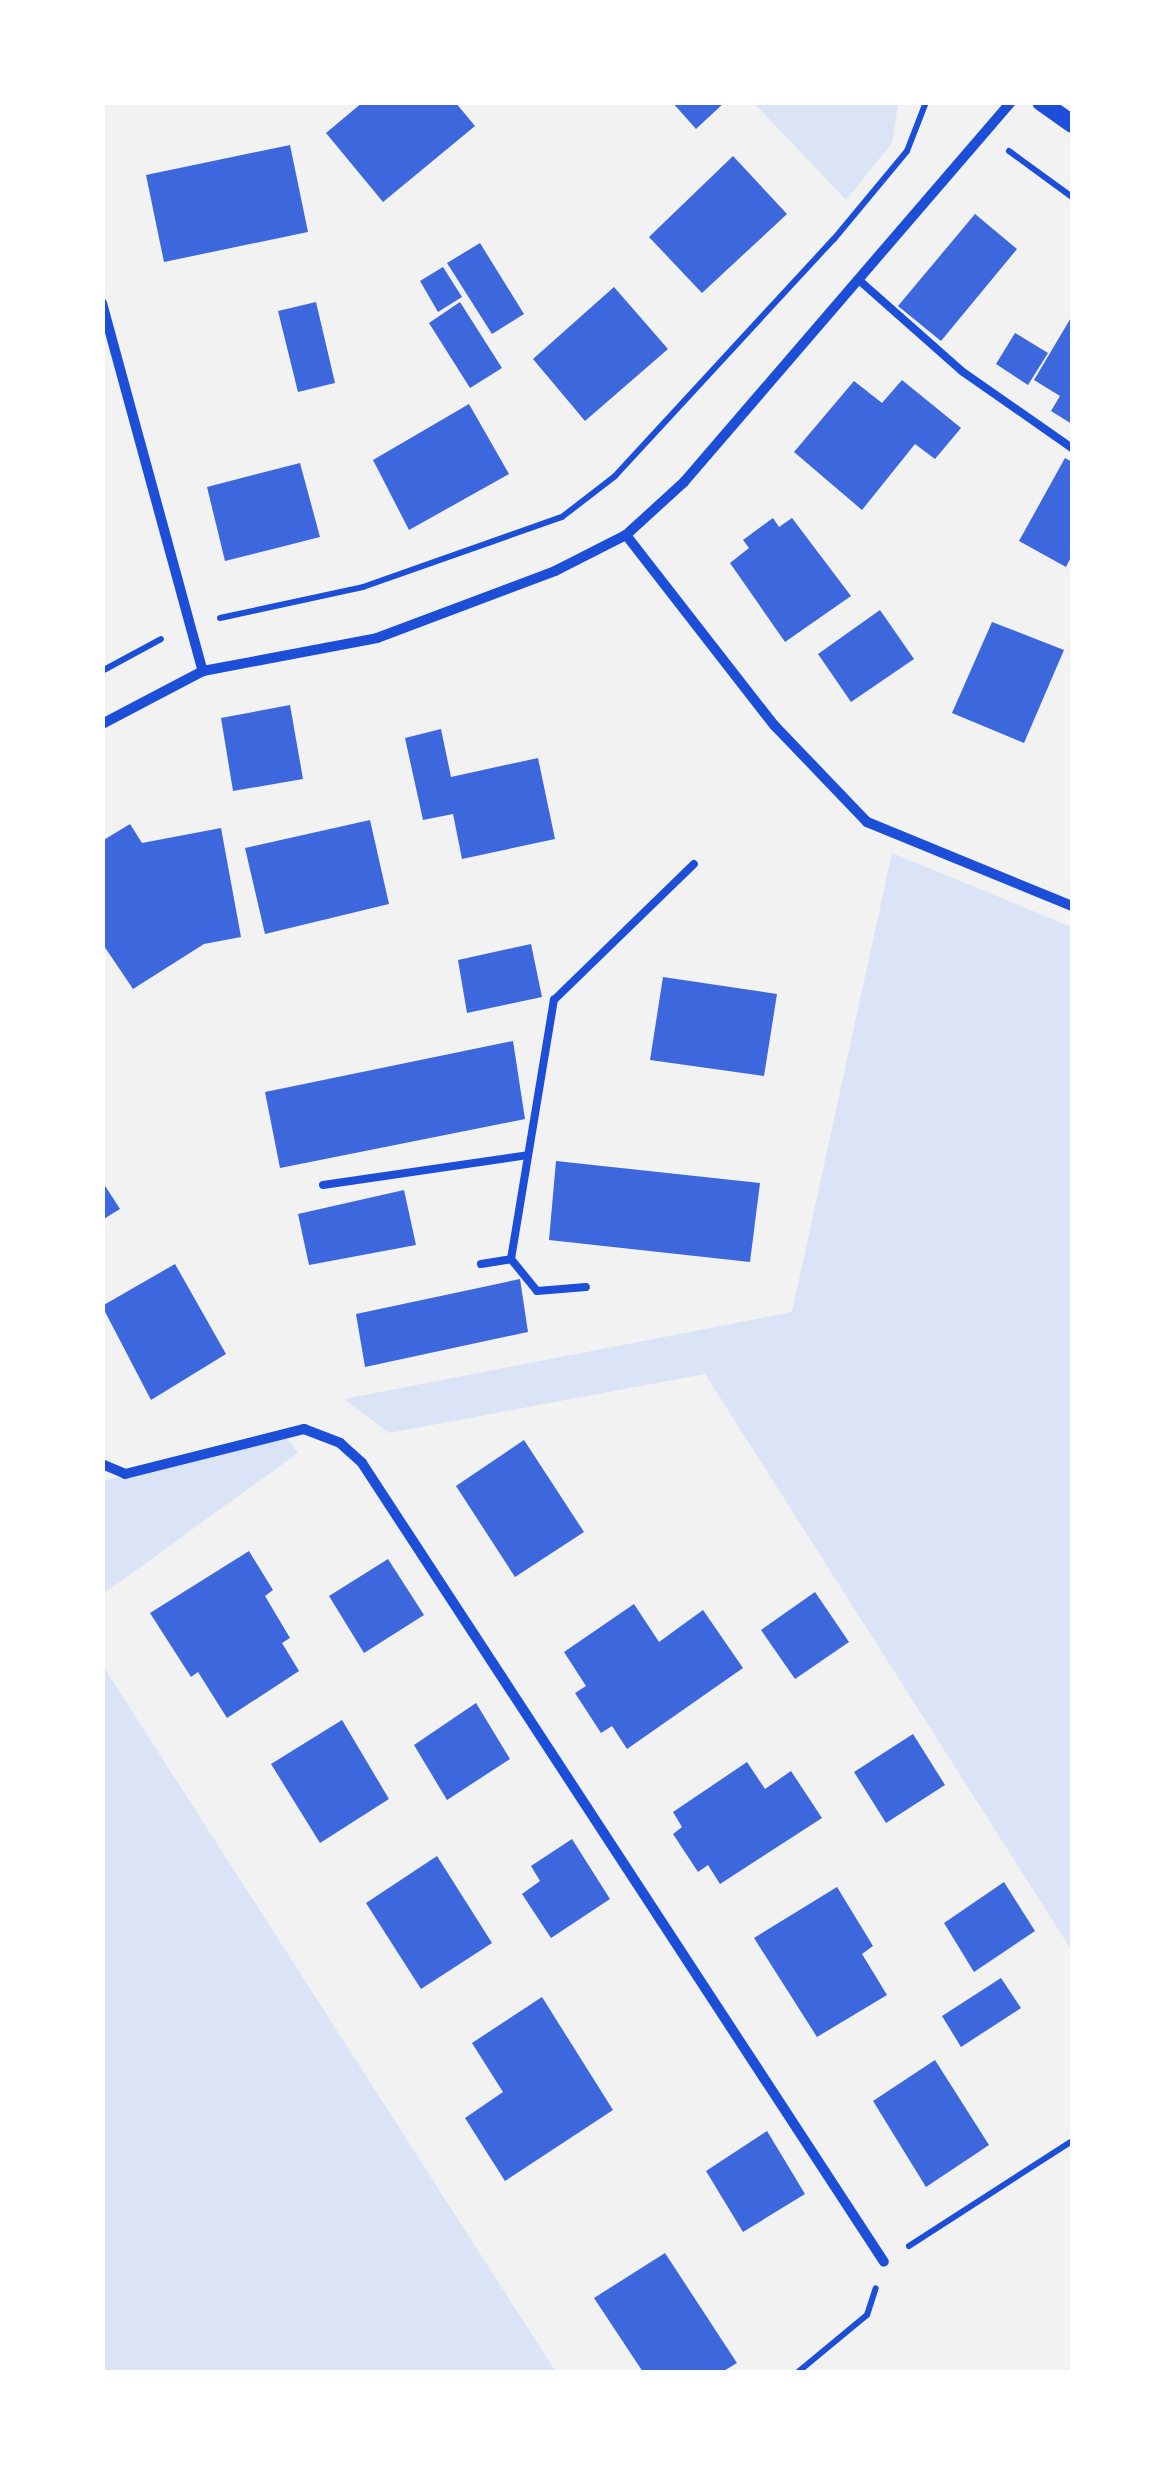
<!DOCTYPE html>
<html>
<head>
<meta charset="utf-8">
<style>
  body { margin:0 }
  #map { position:relative; width:1175px; height:2475px; overflow:hidden; background:#f2f2f2; font-family:"Roboto Condensed",sans-serif }
  div>[style] { position:absolute }
  [style*='--x'] { left:calc(var(--x)*1px); top:calc(var(--y)*1px); width:calc(var(--w)*1px); rotate:calc(var(--a)*1deg) }
  .green>* { inset:0; background:#dbe4f7 }
  .building>* { inset:0; background:#3d67dc }
  .path>* { height:6px; margin:-3px; padding:0 3px; transform-origin:3px; border-radius:3px; background:#1d4ed8 }
  .service>* { height:8px; margin:-4px; padding:0 4px; transform-origin:4px; border-radius:4px; background:#1d4ed8 }
  .minor>* { height:10px; margin:-5px; padding:0 5px; transform-origin:5px; border-radius:5px; background:#1d4ed8 }
  .tertiary>* { height:18px; margin:-9px; padding:0 9px; transform-origin:9px; border-radius:9px; background:#1d4ed8 }
  span { translate:-50% -50%; white-space:nowrap; text-align:center; line-height:1.15; -webkit-text-stroke:8px #fff; paint-order:stroke }
  .frame { position:absolute; inset:0; border:105px solid #fff; pointer-events:none }
</style>
</head>
<body>
<div id="map">
  <div class="green">
    <i style="clip-path:polygon(754px 103px,896px 102px,898px 105px,892px 143px,846px 200px)"></i>
    <i style="clip-path:polygon(892px 853px,1072px 927px,1072px 1951px,705px 1374px,389px 1433px,344px 1399px,792px 1312px)"></i>
    <i style="clip-path:polygon(285px 1435px,298px 1453px,103px 1594px,103px 1481px)"></i>
    <i style="clip-path:polygon(102px 1666px,103px 1666px,556px 2372px,103px 2372px)"></i>
  </div>
  <div class="building">
    <i style="clip-path:polygon(363px 102px,455px 102px,475px 126px,383px 202px,326px 133px)"></i>
    <i style="clip-path:polygon(672px 102px,725px 102px,696px 129px)"></i>
    <i style="clip-path:polygon(290px 145px,308px 232px,164px 262px,146px 175px)"></i>
    <i style="clip-path:polygon(733px 156px,787px 214px,702px 293px,649px 237px)"></i>
    <i style="clip-path:polygon(975px 214px,1017px 249px,941px 341px,898px 306px)"></i>
    <i style="clip-path:polygon(480px 243px,524px 314px,492px 334px,447px 263px)"></i>
    <i style="clip-path:polygon(443px 267px,462px 297px,438px 312px,420px 281px)"></i>
    <i style="clip-path:polygon(614px 287px,668px 349px,585px 421px,533px 359px)"></i>
    <i style="clip-path:polygon(316px 302px,335px 383px,298px 392px,278px 311px)"></i>
    <i style="clip-path:polygon(460px 302px,502px 368px,470px 388px,429px 323px)"></i>
    <i style="clip-path:polygon(1072px 316px,1072px 424px,1051px 411px,1060px 396px,1034px 380px)"></i>
    <i style="clip-path:polygon(1015px 333px,1048px 353px,1028px 385px,996px 364px)"></i>
    <i style="clip-path:polygon(902px 380px,961px 428px,935px 459px,915px 444px,862px 510px,794px 452px,854px 381px,882px 403px)"></i>
    <i style="clip-path:polygon(469px 404px,509px 474px,409px 530px,373px 460px)"></i>
    <i style="clip-path:polygon(1065px 458px,1072px 462px,1072px 555px,1066px 567px,1019px 541px)"></i>
    <i style="clip-path:polygon(300px 463px,320px 537px,225px 561px,207px 487px)"></i>
    <i style="clip-path:polygon(773px 518px,779px 527px,792px 518px,851px 596px,785px 642px,730px 563px,749px 548px,743px 540px)"></i>
    <i style="clip-path:polygon(880px 610px,914px 659px,851px 702px,818px 654px)"></i>
    <i style="clip-path:polygon(992px 622px,1064px 650px,1024px 743px,952px 713px)"></i>
    <i style="clip-path:polygon(290px 705px,303px 779px,233px 791px,221px 718px)"></i>
    <i style="clip-path:polygon(441px 729px,451px 777px,538px 758px,555px 839px,462px 859px,453px 814px,423px 820px,405px 738px)"></i>
    <i style="clip-path:polygon(370px 820px,389px 904px,265px 934px,245px 848px)"></i>
    <i style="clip-path:polygon(130px 824px,142px 843px,221px 828px,241px 937px,204px 944px,133px 989px,102px 943px,102px 841px)"></i>
    <i style="clip-path:polygon(531px 944px,542px 997px,467px 1013px,458px 960px)"></i>
    <i style="clip-path:polygon(663px 977px,777px 994px,764px 1076px,650px 1060px)"></i>
    <i style="clip-path:polygon(513px 1041px,525px 1119px,280px 1168px,265px 1092px)"></i>
    <i style="clip-path:polygon(556px 1161px,760px 1183px,750px 1262px,549px 1240px)"></i>
    <i style="clip-path:polygon(102px 1181px,120px 1209px,102px 1220px)"></i>
    <i style="clip-path:polygon(404px 1190px,416px 1245px,309px 1265px,298px 1214px)"></i>
    <i style="clip-path:polygon(175px 1264px,226px 1354px,151px 1400px,102px 1306px)"></i>
    <i style="clip-path:polygon(520px 1279px,528px 1332px,365px 1367px,356px 1314px)"></i>
    <i style="clip-path:polygon(524px 1440px,584px 1532px,515px 1577px,456px 1486px)"></i>
    <i style="clip-path:polygon(249px 1551px,273px 1590px,265px 1596px,290px 1638px,282px 1643px,299px 1671px,227px 1718px,198px 1672px,191px 1677px,150px 1613px)"></i>
    <i style="clip-path:polygon(388px 1559px,424px 1615px,364px 1653px,329px 1596px)"></i>
    <i style="clip-path:polygon(815px 1592px,849px 1642px,795px 1679px,761px 1630px)"></i>
    <i style="clip-path:polygon(634px 1604px,659px 1642px,703px 1610px,743px 1668px,627px 1749px,612px 1726px,601px 1733px,575px 1693px,586px 1686px,564px 1652px)"></i>
    <i style="clip-path:polygon(476px 1703px,510px 1759px,447px 1800px,414px 1745px)"></i>
    <i style="clip-path:polygon(342px 1720px,389px 1799px,320px 1843px,271px 1764px)"></i>
    <i style="clip-path:polygon(913px 1734px,945px 1785px,886px 1823px,854px 1772px)"></i>
    <i style="clip-path:polygon(747px 1762px,765px 1789px,791px 1771px,822px 1818px,720px 1884px,708px 1865px,698px 1872px,673px 1834px,682px 1827px,673px 1812px)"></i>
    <i style="clip-path:polygon(572px 1839px,610px 1899px,551px 1938px,522px 1894px,540px 1881px,531px 1866px)"></i>
    <i style="clip-path:polygon(437px 1856px,492px 1943px,421px 1989px,366px 1903px)"></i>
    <i style="clip-path:polygon(1004px 1882px,1035px 1931px,974px 1972px,944px 1923px)"></i>
    <i style="clip-path:polygon(837px 1887px,873px 1946px,862px 1954px,887px 1995px,817px 2037px,754px 1938px)"></i>
    <i style="clip-path:polygon(1001px 1978px,1021px 2008px,961px 2047px,942px 2016px)"></i>
    <i style="clip-path:polygon(542px 1997px,613px 2110px,505px 2181px,465px 2118px,503px 2092px,472px 2043px)"></i>
    <i style="clip-path:polygon(935px 2060px,989px 2145px,926px 2187px,873px 2101px)"></i>
    <i style="clip-path:polygon(767px 2131px,805px 2194px,743px 2232px,706px 2171px)"></i>
    <i style="clip-path:polygon(665px 2253px,737px 2363px,722px 2372px,643px 2372px,594px 2298px)"></i>
  </div>
  <div class="path">
    <i style="--x:1009;--y:151;--w:78;--a:36.1"></i>
    <i style="--x:220;--y:618;--w:146;--a:-12.2"></i>
    <i style="--x:363;--y:587;--w:211;--a:-19.4"></i>
    <i style="--x:562;--y:517;--w:67;--a:-37.7"></i>
    <i style="--x:615;--y:476;--w:323;--a:-47.3"></i>
    <i style="--x:834;--y:239;--w:114;--a:-50.3"></i>
    <i style="--x:907;--y:151;--w:53;--a:-68.8"></i>
    <i style="--x:102;--y:671;--w:67;--a:-28.5"></i>
    <i style="--x:909;--y:2246;--w:194;--a:-32.8"></i>
    <i style="--x:798;--y:2372;--w:89;--a:-39.6"></i>
    <i style="--x:867;--y:2315;--w:28;--a:-72"></i>
  </div>
  <div class="service">
    <i style="--x:860;--y:281;--w:137;--a:41.5"></i>
    <i style="--x:963;--y:372;--w:133;--a:34.9"></i>
    <i style="--x:323;--y:1185;--w:207;--a:-8.3"></i>
    <i style="--x:511;--y:1259;--w:41;--a:50.9"></i>
    <i style="--x:537;--y:1291;--w:49;--a:-4.7"></i>
    <i style="--x:481;--y:1264;--w:30;--a:-9"></i>
    <i style="--x:511;--y:1259;--w:263;--a:-80.6"></i>
    <i style="--x:554;--y:1000;--w:195;--a:-44.2"></i>
  </div>
  <div class="minor">
    <i style="--x:102;--y:303;--w:382;--a:74.7"></i>
    <i style="--x:626;--y:535;--w:241;--a:52.1"></i>
    <i style="--x:774;--y:725;--w:134;--a:46.2"></i>
    <i style="--x:867;--y:822;--w:222;--a:22.3"></i>
    <i style="--x:102;--y:724;--w:114;--a:-27.7"></i>
    <i style="--x:203;--y:671;--w:177;--a:-10.7"></i>
    <i style="--x:377;--y:638;--w:190;--a:-20.6"></i>
    <i style="--x:555;--y:571;--w:80;--a:-26.9"></i>
    <i style="--x:626;--y:535;--w:79;--a:-42.4"></i>
    <i style="--x:684;--y:482;--w:501;--a:-49.29"></i>
    <i style="--x:102;--y:1464;--w:25;--a:23"></i>
    <i style="--x:125;--y:1474;--w:185;--a:-14.1"></i>
    <i style="--x:304;--y:1429;--w:39;--a:21"></i>
    <i style="--x:340;--y:1443;--w:30;--a:42"></i>
    <i style="--x:362;--y:1463;--w:954;--a:56.84"></i>
  </div>
  <div class="tertiary">
    <i style="--x:1041;--y:102;--w:38;--a:35"></i>
  </div>
  <div class="frame"></div>
</div>
</body>
</html>
